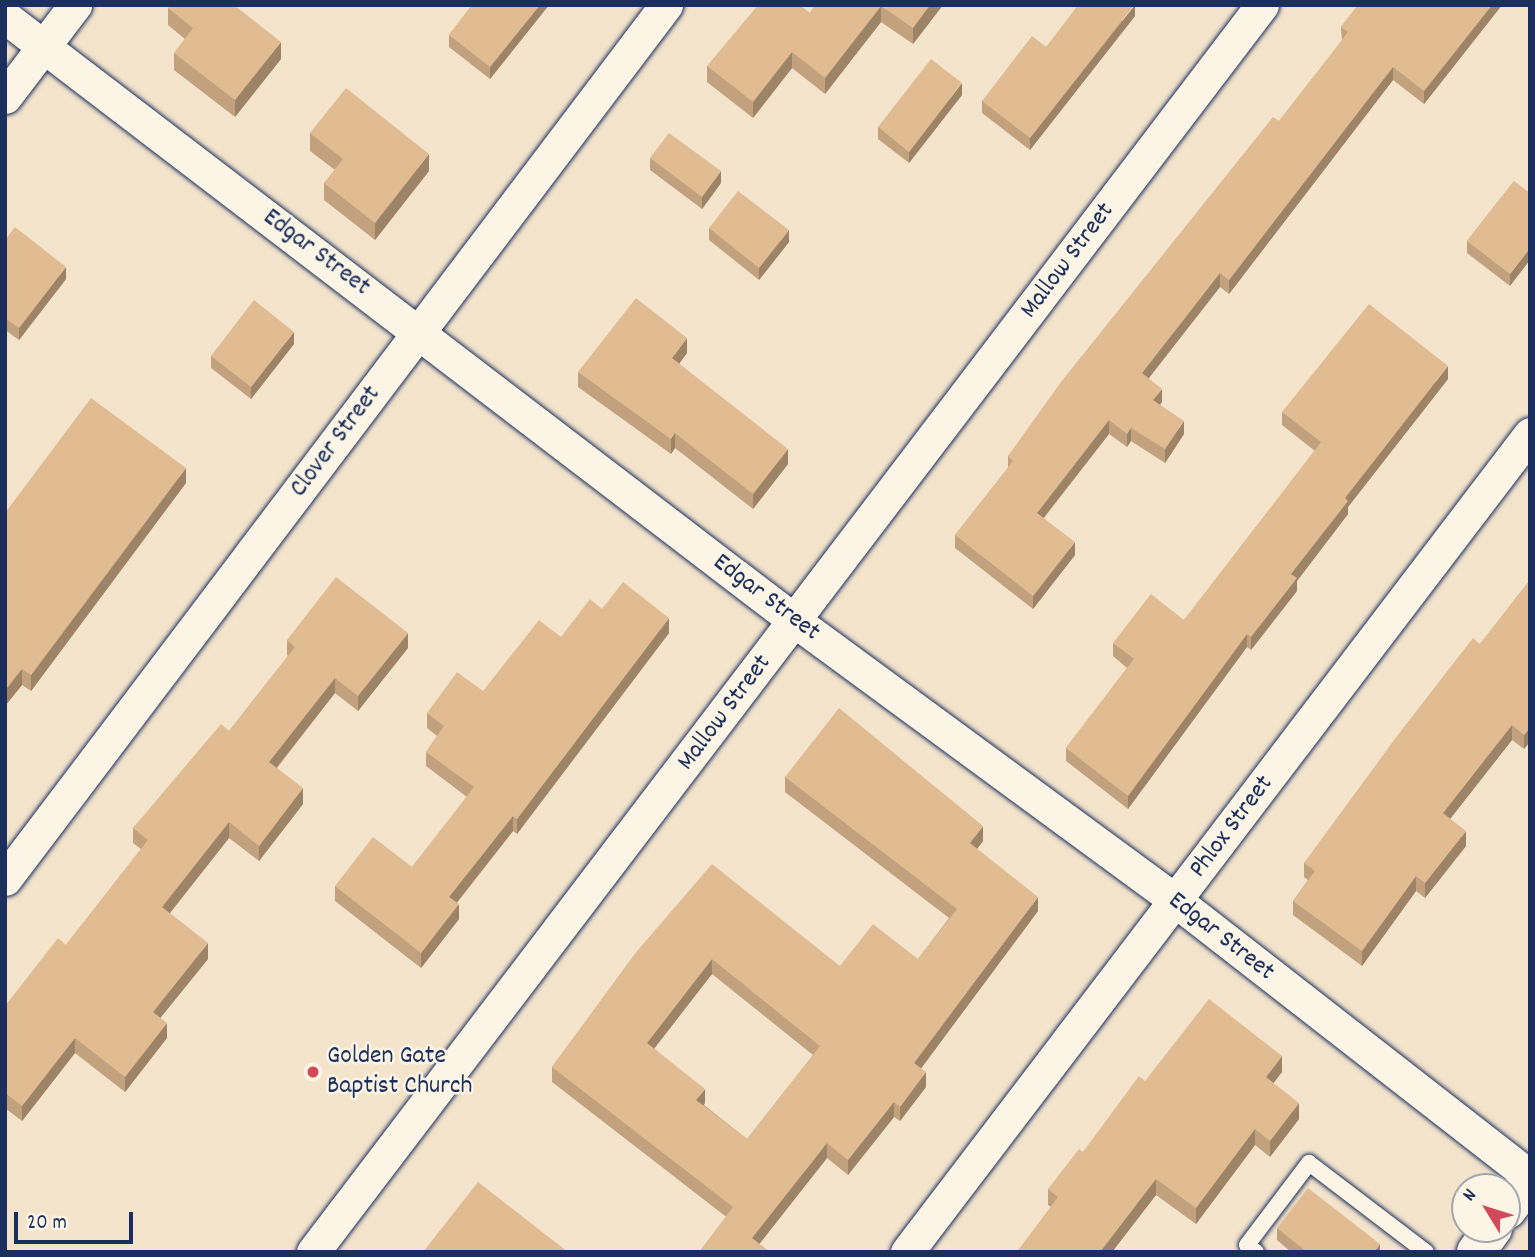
<!DOCTYPE html>
<html>
<head>
<meta charset="utf-8">
<style>
  body { margin:0 }
  #map { position:relative; width:1535px; height:1257px; overflow:hidden; background:#f4e4cc; font-family:Dekko,sans-serif }
  div>[style] { position:absolute }
  [style*='--x'] { left:calc(var(--x)*1px); top:calc(var(--y)*1px); width:calc(var(--w)*1px); rotate:calc(var(--a)*1deg) }
  .roads { filter:drop-shadow(0 0 2px #1b2f5e) drop-shadow(0 0 2px #1b2f5e) }
  .lane>* { height:16px; margin:-8px; padding:0 8px; transform-origin:8px; border-radius:8px; background:#fcf5e5 }
  .street>* { height:33px; margin:-16.5px; padding:0 16.5px; transform-origin:16.5px; border-radius:16.5px; background:#fcf5e5 }
  .secondary>* { height:38px; margin:-19px; padding:0 19px; transform-origin:19px; border-radius:19px; background:#fcf5e5 }
  .wall>* { inset:0; background:#c2a27e }
  .shaded-wall>* { inset:0; background:#9e8466 }
  .building>* { inset:0; background:#e1bc92 }
  .dots>* { width:19px; height:19px; translate:-50% -50%; box-sizing:border-box; border:4px solid #fcf5e5; border-radius:50% }
  span { translate:-50% -50%; white-space:nowrap; text-align:center; line-height:1.15; -webkit-text-stroke:5px #fcf5e5; paint-order:stroke }
  .street-label { font-size:26px; color:#1b2f5e }
  .poi-label { font-size:26px; color:#1b2f5e }
  .left { translate:0 -50%; text-align:left }
  .frame { position:absolute; inset:0; border:7px solid #1b2f5e; pointer-events:none }
  .north { position:absolute; left:1451px; top:1173px; width:70px; height:70px; box-sizing:border-box; background:#fcf5e5; border:2px solid #a2a6af; border-radius:50%; rotate:308deg; font-size:19px; font-weight:700; line-height:28px; text-align:center; color:#1b2f5e }
  .north::after { content:''; display:block; margin:auto; width:24px; height:32px; background:#d1495b; clip-path:polygon(50% 0,100% 100%,50% 72%,0 100%) }
  .scale { position:absolute; left:14px; top:1212px; width:119px; height:32px; box-sizing:border-box; border:4px solid #1b2f5e; border-top:0; padding-left:9px; font-size:21px; line-height:24px; white-space:nowrap; color:#1b2f5e; -webkit-text-stroke:5px #fcf5e5; paint-order:stroke }
</style>
</head>
<body>
<div id="map">
  <div class="roads">
    <div class="lane">
      <i style="--x:1256;--y:1252;--w:11;--a:-142"></i>
      <i style="--x:1247;--y:1245;--w:103;--a:-52.9"></i>
      <i style="--x:1309;--y:1163;--w:147;--a:37.3"></i>
    </div>
    <div class="street">
      <i style="--x:5;--y:17;--w:994;--a:37.4"></i>
      <i style="--x:795;--y:621;--w:473;--a:36.3"></i>
      <i style="--x:1176;--y:901;--w:449;--a:37.9"></i>
      <i style="--x:5;--y:97;--w:116;--a:-52.7"></i>
      <i style="--x:5;--y:879;--w:1096;--a:-52.9"></i>
      <i style="--x:313;--y:1252;--w:1567;--a:-52.73"></i>
      <i style="--x:907;--y:1252;--w:1028;--a:-52.71"></i>
    </div>
    <div class="secondary">
      <i style="--x:1507;--y:1210;--w:38;--a:-53"></i>
      <i style="--x:1476;--y:1252;--w:29;--a:-54"></i>
    </div>
  </div>
  <div class="wall">
    <i style="clip-path:polygon(472px 5px,549px 5px,490px 79px,449px 47px,449px 35px)"></i>
    <i style="clip-path:polygon(815px 5px,943px 5px,913px 44px,881px 22px,825px 94px,792px 68px,753px 118px,707px 82px,707px 66px,810px 13px)"></i>
    <i style="clip-path:polygon(1358px 5px,1502px 5px,1424px 104px,1393px 80px,1229px 294px,1220px 287px,1148px 378px,1162px 402px,1160px 404px,1184px 434px,1165px 463px,1131px 441px,1127px 447px,1109px 434px,1044px 518px,1075px 555px,1033px 609px,955px 548px,955px 535px,1008px 468px,1008px 456px,1279px 121px,1342px 41px,1341px 27px)"></i>
    <i style="clip-path:polygon(168px 8px,281px 59px,235px 117px,174px 70px,174px 53px,185px 39px,168px 25px)"></i>
    <i style="clip-path:polygon(1135px 16px,1030px 150px,982px 113px,982px 101px,1046px 47px)"></i>
    <i style="clip-path:polygon(962px 95px,909px 163px,878px 139px,878px 127px)"></i>
    <i style="clip-path:polygon(310px 133px,429px 171px,375px 240px,324px 200px,324px 183px,335px 170px,310px 151px)"></i>
    <i style="clip-path:polygon(650px 158px,721px 183px,702px 209px,650px 170px)"></i>
    <i style="clip-path:polygon(1514px 181px,1510px 286px,1467px 253px,1467px 241px)"></i>
    <i style="clip-path:polygon(709px 228px,789px 242px,759px 280px,709px 240px)"></i>
    <i style="clip-path:polygon(5px 240px,66px 279px,19px 340px,5px 330px)"></i>
    <i style="clip-path:polygon(294px 344px,251px 399px,211px 368px,211px 356px)"></i>
    <i style="clip-path:polygon(687px 353px,679px 364px,788px 464px,753px 509px,675px 448px,671px 454px,578px 387px,578px 372px)"></i>
    <i style="clip-path:polygon(1448px 379px,1348px 507px,1348px 514px,1297px 581px,1297px 591px,1251px 650px,1247px 647px,1128px 809px,1066px 761px,1066px 748px,1127px 668px,1113px 656px,1113px 643px,1184px 620px,1315px 451px,1282px 425px,1282px 412px)"></i>
    <i style="clip-path:polygon(91px 398px,186px 483px,31px 691px,22px 685px,5px 706px)"></i>
    <i style="clip-path:polygon(1530px 580px,1524px 749px,1512px 740px,1450px 819px,1466px 846px,1425px 898px,1416px 891px,1362px 966px,1293px 915px,1293px 901px,1308px 880px,1304px 877px,1304px 863px,1480px 644px)"></i>
    <i style="clip-path:polygon(602px 609px,669px 633px,517px 834px,513px 831px,457px 903px,459px 919px,421px 968px,335px 901px,335px 886px,412px 867px,467px 797px,426px 766px,426px 752px,437px 736px,427px 728px,427px 713px,483px 691px)"></i>
    <i style="clip-path:polygon(287px 640px,408px 648px,358px 711px,335px 693px,277px 768px,303px 804px,259px 861px,229px 838px,170px 913px,208px 959px,160px 1018px,167px 1038px,125px 1092px,75px 1053px,22px 1121px,5px 1108px,5px 1006px,66px 945px,141px 849px,133px 843px,133px 828px,229px 731px,288px 656px,287px 655px)"></i>
    <i style="clip-path:polygon(evenodd,785px 777px,983px 841px,977px 849px,1038px 911px,921px 1068px,926px 1087px,900px 1121px,894px 1117px,848px 1175px,827px 1158px,760px 1243px,552px 1082px,552px 1067px,638px 950px,840px 966px,918px 959px,949px 918px,785px 792px,785px 777px,712px 974px,813px 1055px,747px 1139px,704px 1105px,705px 1103px,654px 1048px,712px 974px)"></i>
    <i style="clip-path:polygon(1282px 1072px,1273px 1083px,1299px 1119px,1270px 1157px,1255px 1145px,1196px 1224px,1156px 1195px,1112px 1252px,1017px 1252px,1051px 1207px,1048px 1205px,1048px 1189px,1083px 1152px,1145px 1081px)"></i>
    <i style="clip-path:polygon(1277px 1228px,1380px 1252px,1291px 1252px,1277px 1240px)"></i>
  </div>
  <div class="shaded-wall">
    <i style="clip-path:polygon(540px 5px,549px 5px,490px 79px,490px 67px)"></i>
    <i style="clip-path:polygon(930px 5px,943px 5px,913px 44px,913px 28px)"></i>
    <i style="clip-path:polygon(1135px 5px,1135px 16px,1030px 150px,1030px 138px)"></i>
    <i style="clip-path:polygon(1492px 5px,1502px 5px,1424px 104px,1424px 91px)"></i>
    <i style="clip-path:polygon(881px 6px,881px 22px,825px 94px,825px 78px)"></i>
    <i style="clip-path:polygon(281px 42px,281px 59px,235px 117px,235px 100px)"></i>
    <i style="clip-path:polygon(792px 52px,792px 68px,753px 118px,753px 102px)"></i>
    <i style="clip-path:polygon(1393px 67px,1393px 80px,1229px 294px,1229px 280px)"></i>
    <i style="clip-path:polygon(962px 83px,962px 95px,909px 163px,909px 152px)"></i>
    <i style="clip-path:polygon(429px 154px,429px 171px,375px 240px,375px 223px)"></i>
    <i style="clip-path:polygon(721px 171px,721px 183px,702px 209px,702px 197px)"></i>
    <i style="clip-path:polygon(789px 230px,789px 242px,759px 280px,759px 268px)"></i>
    <i style="clip-path:polygon(1530px 248px,1530px 260px,1510px 286px,1510px 274px)"></i>
    <i style="clip-path:polygon(66px 267px,66px 279px,19px 340px,19px 328px)"></i>
    <i style="clip-path:polygon(1220px 273px,1220px 287px,1142px 387px,1142px 373px)"></i>
    <i style="clip-path:polygon(294px 332px,294px 344px,251px 399px,251px 387px)"></i>
    <i style="clip-path:polygon(687px 338px,687px 353px,672px 373px,672px 358px)"></i>
    <i style="clip-path:polygon(1448px 366px,1448px 379px,1348px 507px,1348px 514px,1297px 581px,1297px 591px,1251px 650px,1251px 637px,1291px 574px,1345px 498px)"></i>
    <i style="clip-path:polygon(1162px 389px,1162px 402px,1153px 413px,1153px 400px)"></i>
    <i style="clip-path:polygon(1109px 420px,1109px 434px,1037px 526px,1037px 513px)"></i>
    <i style="clip-path:polygon(1184px 421px,1184px 434px,1165px 463px,1165px 449px)"></i>
    <i style="clip-path:polygon(1131px 428px,1131px 441px,1127px 447px,1127px 434px)"></i>
    <i style="clip-path:polygon(675px 433px,675px 448px,671px 454px,671px 439px)"></i>
    <i style="clip-path:polygon(788px 449px,788px 464px,753px 509px,753px 494px)"></i>
    <i style="clip-path:polygon(186px 468px,186px 483px,31px 691px,31px 675px)"></i>
    <i style="clip-path:polygon(1075px 542px,1075px 555px,1033px 609px,1033px 596px)"></i>
    <i style="clip-path:polygon(669px 618px,669px 633px,517px 834px,517px 819px)"></i>
    <i style="clip-path:polygon(408px 633px,408px 648px,358px 711px,358px 696px)"></i>
    <i style="clip-path:polygon(1247px 634px,1247px 647px,1128px 809px,1128px 796px)"></i>
    <i style="clip-path:polygon(22px 669px,22px 685px,5px 706px,5px 690px)"></i>
    <i style="clip-path:polygon(335px 678px,335px 693px,269px 777px,269px 762px)"></i>
    <i style="clip-path:polygon(1512px 725px,1512px 740px,1443px 828px,1443px 813px)"></i>
    <i style="clip-path:polygon(1530px 727px,1530px 742px,1524px 749px,1524px 735px)"></i>
    <i style="clip-path:polygon(303px 788px,303px 804px,259px 861px,259px 846px)"></i>
    <i style="clip-path:polygon(513px 816px,513px 831px,449px 912px,449px 897px)"></i>
    <i style="clip-path:polygon(229px 822px,229px 838px,162px 923px,162px 907px)"></i>
    <i style="clip-path:polygon(983px 826px,983px 841px,970px 858px,970px 843px)"></i>
    <i style="clip-path:polygon(1466px 831px,1466px 846px,1425px 898px,1425px 883px)"></i>
    <i style="clip-path:polygon(1416px 876px,1416px 891px,1362px 966px,1362px 951px)"></i>
    <i style="clip-path:polygon(1038px 897px,1038px 911px,914px 1078px,914px 1063px)"></i>
    <i style="clip-path:polygon(459px 904px,459px 919px,421px 968px,421px 953px)"></i>
    <i style="clip-path:polygon(208px 943px,208px 959px,153px 1027px,153px 1012px)"></i>
    <i style="clip-path:polygon(712px 959px,712px 974px,647px 1058px,647px 1043px)"></i>
    <i style="clip-path:polygon(167px 1023px,167px 1038px,125px 1092px,125px 1077px)"></i>
    <i style="clip-path:polygon(75px 1038px,75px 1053px,22px 1121px,22px 1106px)"></i>
    <i style="clip-path:polygon(1282px 1056px,1282px 1072px,1266px 1093px,1266px 1077px)"></i>
    <i style="clip-path:polygon(926px 1072px,926px 1087px,900px 1121px,900px 1107px)"></i>
    <i style="clip-path:polygon(705px 1089px,705px 1103px,696px 1114px,696px 1100px)"></i>
    <i style="clip-path:polygon(894px 1102px,894px 1117px,848px 1175px,848px 1160px)"></i>
    <i style="clip-path:polygon(1299px 1103px,1299px 1119px,1270px 1157px,1270px 1141px)"></i>
    <i style="clip-path:polygon(1255px 1129px,1255px 1145px,1196px 1224px,1196px 1208px)"></i>
    <i style="clip-path:polygon(827px 1143px,827px 1158px,753px 1252px,752px 1238px)"></i>
    <i style="clip-path:polygon(1156px 1179px,1156px 1195px,1112px 1252px,1100px 1252px)"></i>
    <i style="clip-path:polygon(1380px 1244px,1380px 1252px,1374px 1252px)"></i>
  </div>
  <div class="building">
    <i style="clip-path:polygon(170px 5px,234px 5px,281px 42px,235px 100px,174px 53px,193px 28px,168px 8px)"></i>
    <i style="clip-path:polygon(472px 5px,540px 5px,490px 67px,449px 35px)"></i>
    <i style="clip-path:polygon(758px 5px,800px 5px,810px 13px,815px 5px,930px 5px,913px 28px,881px 6px,825px 78px,792px 52px,753px 102px,707px 66px)"></i>
    <i style="clip-path:polygon(1078px 5px,1134px 5px,1030px 138px,982px 101px,1032px 36px,1046px 47px)"></i>
    <i style="clip-path:polygon(1358px 5px,1492px 5px,1424px 91px,1393px 67px,1229px 280px,1220px 273px,1142px 373px,1162px 389px,1153px 400px,1184px 421px,1165px 449px,1131px 428px,1127px 434px,1109px 420px,1037px 513px,1075px 542px,1033px 596px,955px 535px,1013px 461px,1008px 456px,1061px 382px,1273px 117px,1279px 121px,1348px 32px,1341px 27px)"></i>
    <i style="clip-path:polygon(931px 59px,962px 83px,909px 152px,878px 127px)"></i>
    <i style="clip-path:polygon(346px 88px,429px 154px,375px 223px,324px 183px,343px 159px,310px 133px)"></i>
    <i style="clip-path:polygon(669px 133px,721px 171px,702px 197px,650px 158px)"></i>
    <i style="clip-path:polygon(1514px 181px,1530px 193px,1530px 248px,1510px 274px,1467px 241px)"></i>
    <i style="clip-path:polygon(738px 191px,789px 230px,759px 268px,709px 228px)"></i>
    <i style="clip-path:polygon(15px 227px,66px 267px,19px 328px,5px 318px,5px 240px)"></i>
    <i style="clip-path:polygon(636px 298px,687px 338px,672px 358px,788px 449px,753px 494px,675px 433px,671px 439px,578px 372px)"></i>
    <i style="clip-path:polygon(254px 300px,294px 332px,251px 387px,211px 356px)"></i>
    <i style="clip-path:polygon(1369px 304px,1448px 366px,1345px 498px,1348px 501px,1291px 574px,1297px 578px,1251px 637px,1247px 634px,1128px 796px,1066px 748px,1134px 659px,1113px 643px,1151px 594px,1184px 620px,1321px 442px,1282px 412px)"></i>
    <i style="clip-path:polygon(91px 398px,186px 468px,31px 675px,22px 669px,5px 690px,5px 513px)"></i>
    <i style="clip-path:polygon(336px 577px,408px 633px,358px 696px,335px 678px,269px 762px,303px 788px,259px 846px,229px 822px,162px 907px,208px 943px,153px 1012px,167px 1023px,125px 1077px,75px 1038px,22px 1106px,5px 1093px,5px 1006px,58px 938px,66px 945px,148px 840px,133px 828px,221px 724px,229px 731px,295px 647px,287px 640px)"></i>
    <i style="clip-path:polygon(1530px 580px,1530px 727px,1524px 735px,1512px 725px,1443px 813px,1466px 831px,1425px 883px,1416px 876px,1362px 951px,1293px 901px,1315px 871px,1304px 863px,1397px 736px,1473px 638px,1480px 644px)"></i>
    <i style="clip-path:polygon(623px 582px,669px 618px,517px 819px,513px 816px,449px 897px,459px 904px,421px 953px,335px 886px,373px 837px,412px 867px,474px 787px,426px 752px,444px 726px,427px 713px,457px 672px,483px 691px,539px 620px,561px 637px,590px 599px,602px 609px)"></i>
    <i style="clip-path:polygon(evenodd,839px 708px,983px 826px,970px 843px,1038px 897px,914px 1063px,926px 1072px,900px 1107px,894px 1102px,848px 1160px,827px 1143px,752px 1238px,770px 1252px,699px 1252px,733px 1207px,552px 1067px,638px 950px,712px 864px,840px 966px,873px 924px,918px 959px,957px 909px,785px 777px,839px 708px,712px 959px,820px 1046px,747px 1139px,696px 1100px,705px 1089px,647px 1043px,712px 959px)"></i>
    <i style="clip-path:polygon(1209px 999px,1282px 1056px,1266px 1077px,1299px 1103px,1270px 1141px,1255px 1129px,1196px 1208px,1156px 1179px,1100px 1252px,1017px 1252px,1058px 1197px,1048px 1189px,1079px 1149px,1083px 1152px,1139px 1076px,1145px 1081px)"></i>
    <i style="clip-path:polygon(478px 1182px,568px 1252px,423px 1252px)"></i>
    <i style="clip-path:polygon(1308px 1188px,1380px 1244px,1374px 1252px,1307px 1252px,1277px 1228px)"></i>
  </div>
  <div class="dots">
    <i style="left:313px;top:1072px;background:#d1495b"></i>
  </div>
  <div class="street-label">
    <span style="left:316px;top:253px;rotate:37deg">Edgar Street</span>
    <span style="left:1068px;top:261px;rotate:-53deg">Mallow Street</span>
    <span style="left:336px;top:442px;rotate:-53deg">Clover Street</span>
    <span style="left:766px;top:598px;rotate:37deg">Edgar Street</span>
    <span style="left:725px;top:713px;rotate:-53deg">Mallow Street</span>
    <span style="left:1232px;top:827px;rotate:-53deg">Phlox Street</span>
    <span style="left:1221px;top:937px;rotate:38deg">Edgar Street</span>
  </div>
  <div class="poi-label">
    <span class="left" style="left:327px;top:1072px">Golden Gate<br>Baptist Church</span>
  </div>
  <div class="frame"></div>
  <div class="north">N</div>
  <div class="scale">20 m</div>
</div>
</body>
</html>
